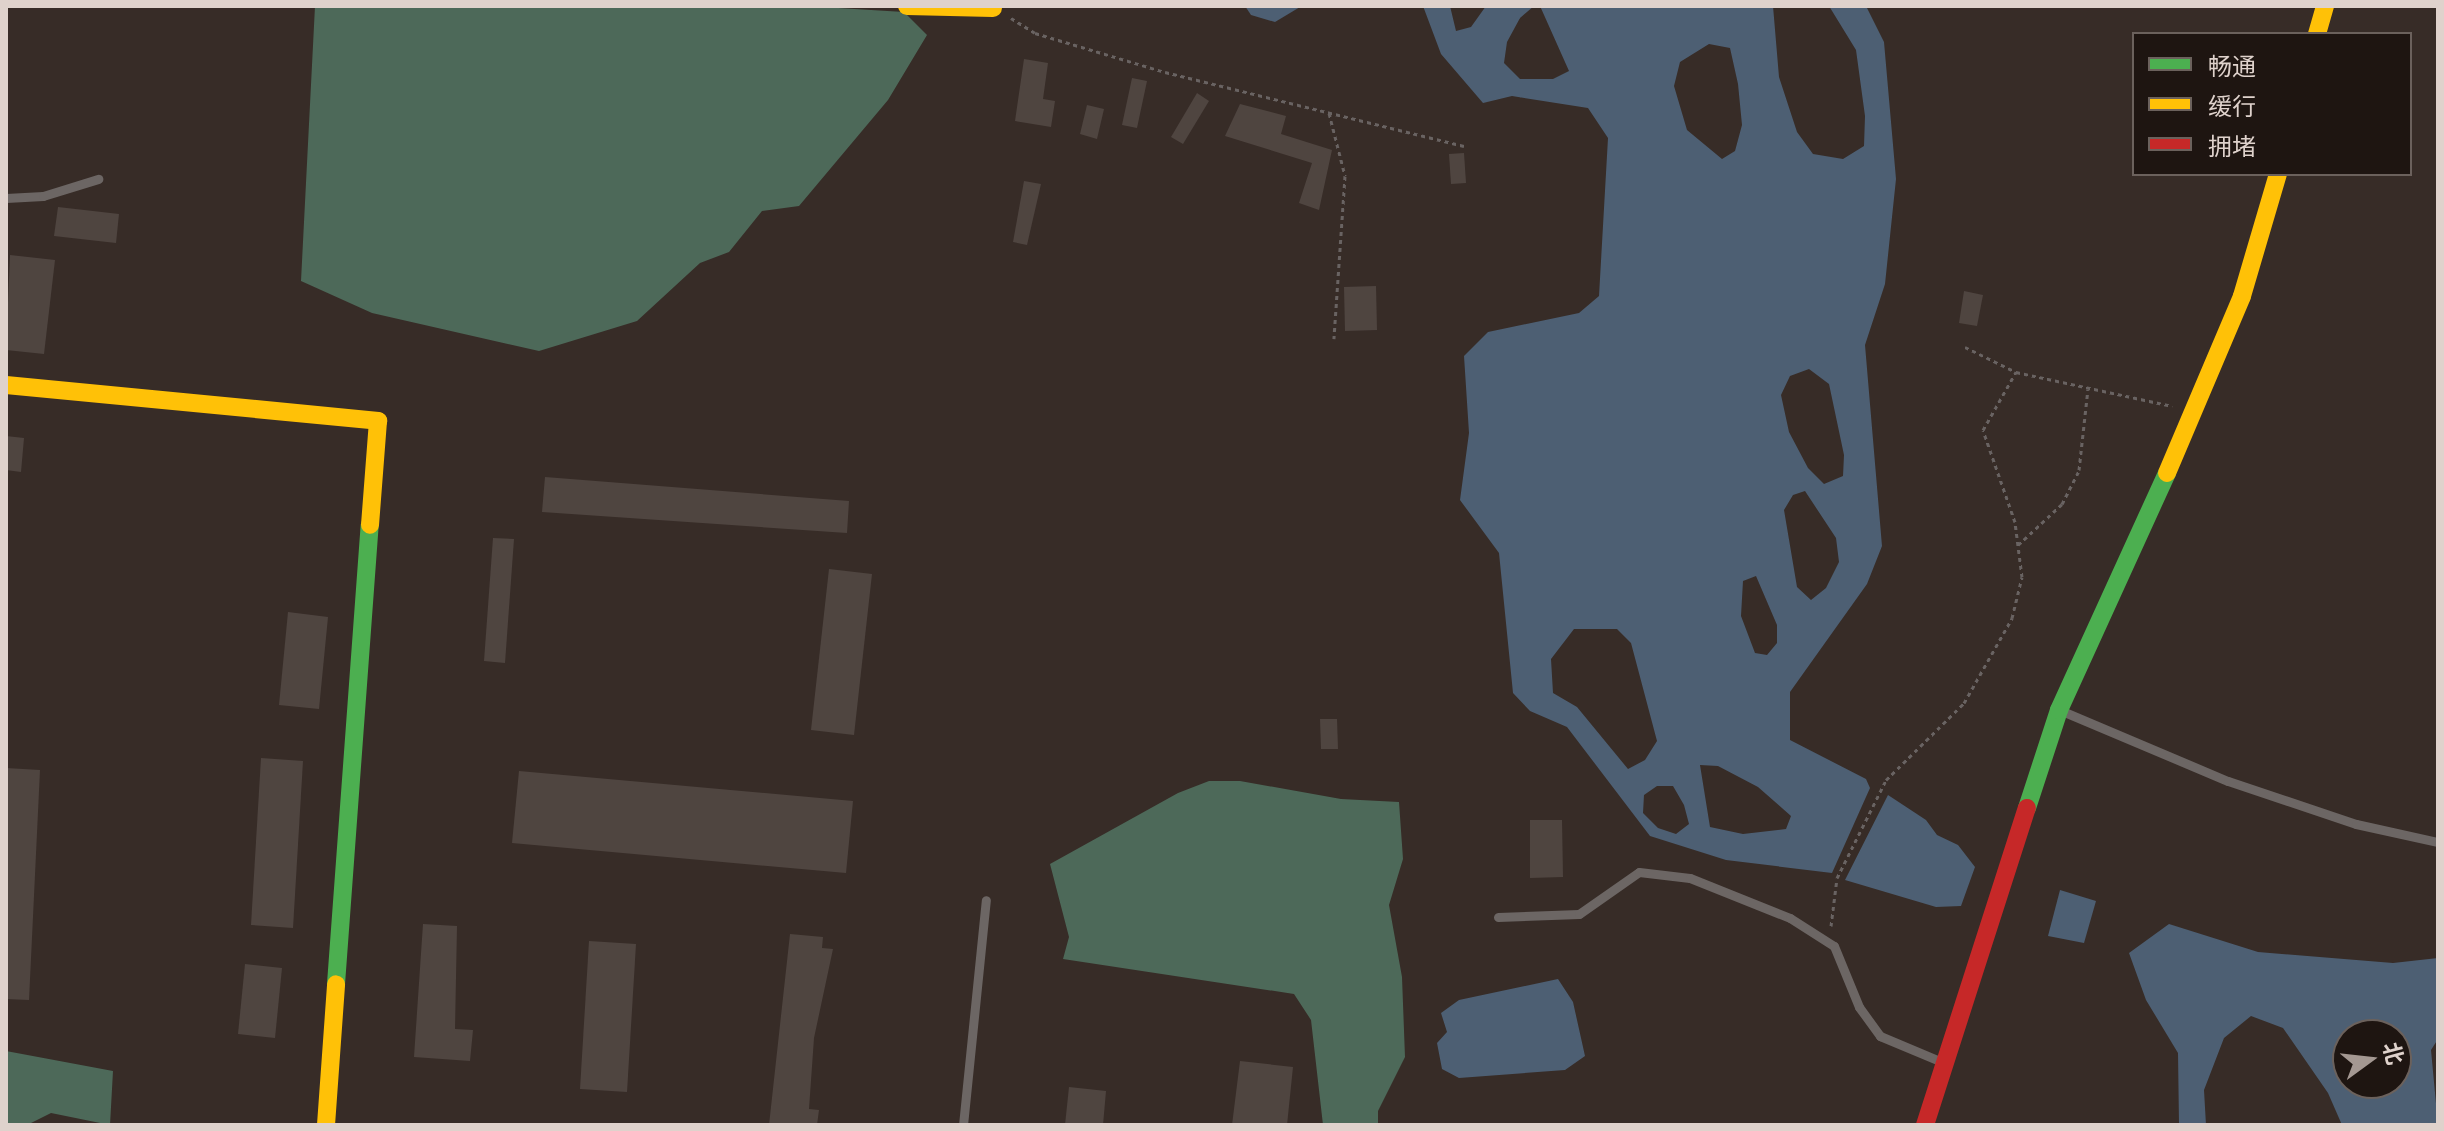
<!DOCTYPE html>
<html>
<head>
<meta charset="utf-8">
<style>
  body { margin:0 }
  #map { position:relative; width:2444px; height:1131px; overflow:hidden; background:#372c27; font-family:"IBM Plex Sans","Noto Sans SC",sans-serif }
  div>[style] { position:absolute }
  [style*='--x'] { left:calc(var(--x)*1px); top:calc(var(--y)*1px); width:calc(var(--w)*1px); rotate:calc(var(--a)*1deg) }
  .forest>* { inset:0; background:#4d6959 }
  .water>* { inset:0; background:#4d5f73 }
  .building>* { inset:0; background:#4f4540 }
  .path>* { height:3px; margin-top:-1.5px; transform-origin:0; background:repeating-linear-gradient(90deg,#696362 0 4px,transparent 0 8px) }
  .lane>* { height:9px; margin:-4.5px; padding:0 4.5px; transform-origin:4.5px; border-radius:4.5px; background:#6c6664 }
  .fast>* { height:18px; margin:-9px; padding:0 9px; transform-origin:9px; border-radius:9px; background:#4caf50 }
  .slow>* { height:18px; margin:-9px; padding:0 9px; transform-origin:9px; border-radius:9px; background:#ffc107 }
  .jam>* { height:18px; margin:-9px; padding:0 9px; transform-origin:9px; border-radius:9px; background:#c62828 }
  span { translate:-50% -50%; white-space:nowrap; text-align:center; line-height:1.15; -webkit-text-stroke:6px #1e1511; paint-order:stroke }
  .frame { position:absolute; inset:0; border:8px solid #dfd2cc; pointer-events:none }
  .legend { position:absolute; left:2132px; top:32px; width:280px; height:144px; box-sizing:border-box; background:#1e1511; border:2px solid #6b615c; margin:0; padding:10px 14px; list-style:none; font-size:24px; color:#dfd2cc }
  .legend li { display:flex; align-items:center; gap:16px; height:40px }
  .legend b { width:40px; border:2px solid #6b615c }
  .north { position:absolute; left:2332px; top:1019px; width:80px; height:80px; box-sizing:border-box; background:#1e1511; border:2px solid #6b615c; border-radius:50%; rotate:75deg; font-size:22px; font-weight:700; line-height:32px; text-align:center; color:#dfd2cc }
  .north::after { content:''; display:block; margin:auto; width:28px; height:36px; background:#a49892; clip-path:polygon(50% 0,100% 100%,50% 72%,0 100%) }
</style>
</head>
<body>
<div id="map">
  <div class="forest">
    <i style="clip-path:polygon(315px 6px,805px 6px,904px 12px,927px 35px,888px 100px,799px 206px,762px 211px,729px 252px,700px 263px,637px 321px,539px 351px,372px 313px,301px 281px)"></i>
    <i style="clip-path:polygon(1209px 781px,1240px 781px,1341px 799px,1399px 802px,1403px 859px,1389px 905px,1402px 977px,1405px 1057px,1378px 1111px,1378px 1125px,1323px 1125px,1311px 1020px,1294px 994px,1063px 959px,1069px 937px,1050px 864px,1178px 793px)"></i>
    <i style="clip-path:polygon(6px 1051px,113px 1071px,110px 1125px,51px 1113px,27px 1125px,6px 1125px)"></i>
  </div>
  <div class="water">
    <i style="clip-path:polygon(1245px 6px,1300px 6px,1300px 7px,1275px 22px,1251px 15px)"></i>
    <i style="clip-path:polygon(evenodd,1423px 6px,1450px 6px,1456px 31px,1471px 27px,1486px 6px,1534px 6px,1520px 18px,1507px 42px,1504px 63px,1520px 79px,1553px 79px,1569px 71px,1540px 6px,1773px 6px,1779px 77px,1797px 132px,1813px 154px,1843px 159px,1864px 146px,1865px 116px,1856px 50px,1829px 6px,1866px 6px,1884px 42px,1896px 179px,1885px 284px,1865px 345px,1882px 546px,1867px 584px,1790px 692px,1790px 740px,1866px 779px,1870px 788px,1832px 873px,1726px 860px,1650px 836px,1567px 727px,1530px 711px,1513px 693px,1499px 553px,1460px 500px,1469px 433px,1464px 356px,1488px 332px,1579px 313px,1599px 296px,1608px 138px,1588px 108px,1512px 96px,1483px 103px,1441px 54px,1423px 6px,1709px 44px,1730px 48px,1738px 84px,1742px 125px,1735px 151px,1722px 159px,1687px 130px,1674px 86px,1680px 62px,1709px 44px,1423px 6px,1809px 369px,1829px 384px,1844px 455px,1843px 476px,1824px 484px,1808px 468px,1789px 432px,1781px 395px,1790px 376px,1809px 369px,1423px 6px,1805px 491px,1836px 538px,1839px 562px,1826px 588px,1811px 600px,1797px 587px,1784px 510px,1793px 495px,1805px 491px,1423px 6px,1756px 576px,1777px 625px,1777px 643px,1767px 655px,1755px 653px,1741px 616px,1743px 581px,1756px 576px,1423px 6px,1574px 629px,1617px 629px,1631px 643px,1657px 741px,1645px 760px,1628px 769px,1577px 707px,1553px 693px,1551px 659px,1574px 629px,1423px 6px,1700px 765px,1718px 766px,1758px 787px,1791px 816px,1786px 829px,1743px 834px,1710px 827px,1700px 765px,1423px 6px,1657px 786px,1673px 786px,1684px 805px,1689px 824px,1676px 834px,1658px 828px,1643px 813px,1644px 795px,1657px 786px)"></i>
    <i style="clip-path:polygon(1888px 795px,1926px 820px,1937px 835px,1958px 845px,1975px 867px,1961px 906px,1936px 907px,1845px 880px)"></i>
    <i style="clip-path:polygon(2060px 890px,2096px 901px,2084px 943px,2048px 936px)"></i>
    <i style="clip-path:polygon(evenodd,2169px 924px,2258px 952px,2393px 963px,2438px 958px,2438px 1039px,2431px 1050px,2438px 1125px,2342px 1125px,2328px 1093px,2283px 1028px,2251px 1016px,2224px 1038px,2204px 1090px,2206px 1125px,2179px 1125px,2178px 1053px,2146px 1000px,2129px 953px,2169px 924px,2396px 1035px,2396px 1083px,2348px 1083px,2348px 1035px,2396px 1035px)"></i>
    <i style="clip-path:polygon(1558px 979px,1573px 1002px,1585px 1056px,1565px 1070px,1459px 1078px,1442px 1069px,1437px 1043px,1447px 1032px,1441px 1013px,1459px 1000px)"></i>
  </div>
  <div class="building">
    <i style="clip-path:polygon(1024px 59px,1048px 63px,1043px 99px,1055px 101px,1051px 127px,1015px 121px)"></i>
    <i style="clip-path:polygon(1132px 78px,1147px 81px,1137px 128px,1122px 125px)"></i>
    <i style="clip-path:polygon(1197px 93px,1209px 101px,1183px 144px,1171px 137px)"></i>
    <i style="clip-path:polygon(1240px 104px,1286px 116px,1281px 134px,1332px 150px,1319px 210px,1299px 203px,1312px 163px,1225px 136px)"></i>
    <i style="clip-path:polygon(1087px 105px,1104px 109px,1097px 139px,1080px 134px)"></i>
    <i style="clip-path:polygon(1464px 153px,1466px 183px,1451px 184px,1449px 154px)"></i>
    <i style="clip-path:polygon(1024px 181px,1041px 184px,1027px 245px,1013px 242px)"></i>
    <i style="clip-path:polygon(58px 207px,119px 214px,116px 243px,54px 236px)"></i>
    <i style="clip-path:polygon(10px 255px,55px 260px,44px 354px,6px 350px)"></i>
    <i style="clip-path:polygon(1376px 286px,1377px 330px,1345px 331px,1344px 287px)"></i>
    <i style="clip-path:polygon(1964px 291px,1983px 295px,1977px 326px,1959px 323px)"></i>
    <i style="clip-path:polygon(6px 436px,24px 438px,21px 472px,6px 470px)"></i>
    <i style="clip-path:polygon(545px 477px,849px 501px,847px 533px,542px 512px)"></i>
    <i style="clip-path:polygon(493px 538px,514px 539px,505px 663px,484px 661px)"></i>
    <i style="clip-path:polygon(829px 569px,872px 574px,854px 735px,811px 730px)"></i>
    <i style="clip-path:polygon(288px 612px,328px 617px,319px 709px,279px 705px)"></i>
    <i style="clip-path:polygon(1320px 719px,1337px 719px,1338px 749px,1321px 749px)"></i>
    <i style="clip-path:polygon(261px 758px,303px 761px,293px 928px,251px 925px)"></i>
    <i style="clip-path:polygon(6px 768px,40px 770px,29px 1000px,6px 999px)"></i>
    <i style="clip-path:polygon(519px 771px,853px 801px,846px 873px,512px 843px)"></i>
    <i style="clip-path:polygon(1530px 820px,1562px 820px,1563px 877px,1530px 878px)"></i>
    <i style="clip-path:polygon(423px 924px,457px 926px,455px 1029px,473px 1030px,470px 1061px,414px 1057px)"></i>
    <i style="clip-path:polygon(790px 934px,823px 937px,822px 948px,833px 949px,814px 1038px,809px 1109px,819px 1110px,817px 1125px,769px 1125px)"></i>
    <i style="clip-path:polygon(589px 941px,636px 944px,627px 1092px,580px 1089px)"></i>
    <i style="clip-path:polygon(245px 964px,282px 968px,275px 1038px,238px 1034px)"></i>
    <i style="clip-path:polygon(1240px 1061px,1293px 1067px,1287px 1125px,1232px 1125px)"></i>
    <i style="clip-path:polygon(1069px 1087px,1106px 1091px,1103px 1125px,1065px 1125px)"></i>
  </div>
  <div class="path">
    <i style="--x:1011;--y:18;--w:28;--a:32"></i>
    <i style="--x:1035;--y:33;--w:136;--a:16.7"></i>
    <i style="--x:1165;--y:72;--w:308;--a:13.9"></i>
    <i style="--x:1329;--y:113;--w:65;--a:75.7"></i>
    <i style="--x:1345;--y:176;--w:163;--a:93.9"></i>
    <i style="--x:1965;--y:347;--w:57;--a:26.1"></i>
    <i style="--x:2016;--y:372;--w:160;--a:12.3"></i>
    <i style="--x:2018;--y:545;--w:60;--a:-43"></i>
    <i style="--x:2062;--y:504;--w:38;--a:-63"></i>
    <i style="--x:2079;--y:470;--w:81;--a:-83.7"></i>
    <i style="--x:1831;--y:926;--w:48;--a:-82.9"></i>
    <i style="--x:1837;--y:878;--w:110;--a:-63.4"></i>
    <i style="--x:1886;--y:780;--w:110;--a:-44.6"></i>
    <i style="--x:1964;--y:703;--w:98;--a:-60.5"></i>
    <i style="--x:2012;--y:618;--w:42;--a:-76.3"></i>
    <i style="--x:2022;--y:577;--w:55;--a:-97.3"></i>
    <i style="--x:2015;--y:522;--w:97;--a:-109.2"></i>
    <i style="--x:1983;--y:430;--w:67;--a:-60.4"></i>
  </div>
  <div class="lane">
    <i style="--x:6;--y:198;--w:37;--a:-3"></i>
    <i style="--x:43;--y:196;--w:58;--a:-17.2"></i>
    <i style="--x:2062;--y:711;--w:180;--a:22.9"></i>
    <i style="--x:2228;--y:781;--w:135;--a:18.6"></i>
    <i style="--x:2356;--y:824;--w:84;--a:12.4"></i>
    <i style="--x:1498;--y:917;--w:81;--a:-2.1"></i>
    <i style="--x:1579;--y:914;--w:73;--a:-35"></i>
    <i style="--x:1639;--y:872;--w:51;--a:6.7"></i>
    <i style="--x:1690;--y:878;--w:108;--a:21.8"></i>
    <i style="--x:1790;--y:918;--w:52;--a:32.5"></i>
    <i style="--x:1834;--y:946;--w:66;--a:67.7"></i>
    <i style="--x:1859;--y:1007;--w:36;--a:54"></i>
    <i style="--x:1880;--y:1036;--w:67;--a:22.8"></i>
    <i style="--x:963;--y:1125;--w:226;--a:-84.2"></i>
  </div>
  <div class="fast">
    <i style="--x:2027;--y:808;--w:103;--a:-71.9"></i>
    <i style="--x:2059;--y:710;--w:260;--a:-65.5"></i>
    <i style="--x:336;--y:984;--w:460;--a:-85.8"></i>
  </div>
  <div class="slow">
    <i style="--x:907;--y:6;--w:86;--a:1.3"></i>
    <i style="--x:2317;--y:34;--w:29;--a:-74"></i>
    <i style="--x:6;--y:385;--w:374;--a:5.5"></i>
    <i style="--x:378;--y:421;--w:104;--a:94.4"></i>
    <i style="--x:2167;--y:473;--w:192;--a:-67"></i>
    <i style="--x:2242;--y:296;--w:127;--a:-73.6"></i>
    <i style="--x:326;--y:1125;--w:141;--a:-85.9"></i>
  </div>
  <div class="jam">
    <i style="--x:1925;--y:1125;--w:333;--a:-72.2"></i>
  </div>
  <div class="frame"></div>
  <ul class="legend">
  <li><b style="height:10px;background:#4caf50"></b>畅通</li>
  <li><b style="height:10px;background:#ffc107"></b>缓行</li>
  <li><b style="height:10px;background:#c62828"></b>拥堵</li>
  </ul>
  <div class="north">北</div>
</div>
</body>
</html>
